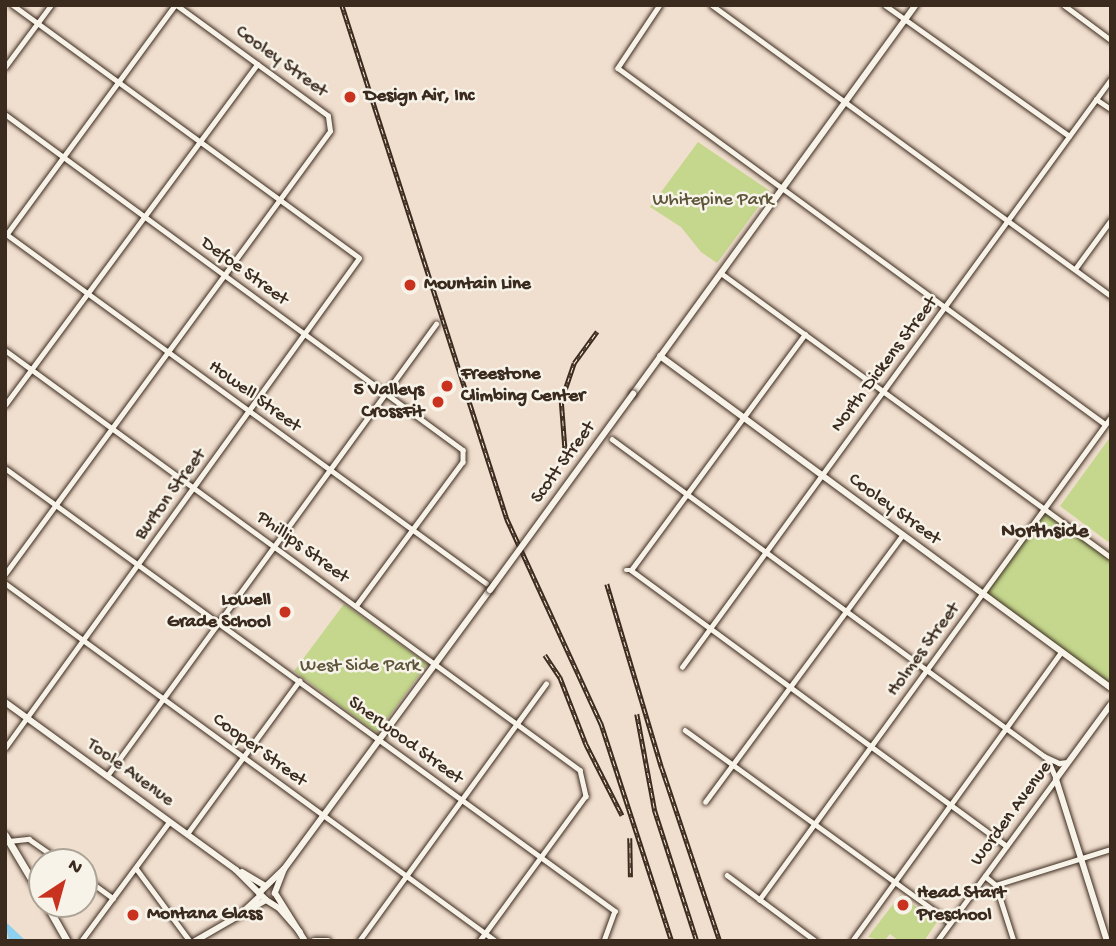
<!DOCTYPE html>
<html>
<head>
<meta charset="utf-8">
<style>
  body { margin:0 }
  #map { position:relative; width:1116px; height:946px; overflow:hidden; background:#f0dece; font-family:"Gochi Hand",sans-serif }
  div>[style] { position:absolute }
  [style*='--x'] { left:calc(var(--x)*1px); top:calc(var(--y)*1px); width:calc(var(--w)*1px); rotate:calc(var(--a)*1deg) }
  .green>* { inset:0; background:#c4d78c }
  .water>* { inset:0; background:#8ed0ef }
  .roads { filter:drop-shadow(0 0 2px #3b2a1e) drop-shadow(0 0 2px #3b2a1e) }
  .street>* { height:4.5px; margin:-2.25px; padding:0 2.25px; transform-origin:2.25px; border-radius:2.25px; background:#f7f3e8 }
  .secondary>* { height:6px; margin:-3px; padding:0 3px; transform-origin:3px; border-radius:3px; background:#f7f3e8 }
  .primary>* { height:7px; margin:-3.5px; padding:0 3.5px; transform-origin:3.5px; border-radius:3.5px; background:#f7f3e8 }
  .rail>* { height:4.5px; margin-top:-2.25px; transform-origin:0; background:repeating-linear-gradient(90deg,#f7f3e8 0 5px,#3b2a1e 0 10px); box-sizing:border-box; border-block:2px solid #3b2a1e }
  .bridges { filter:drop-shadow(0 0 2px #3b2a1e) drop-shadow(0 0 2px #3b2a1e) }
  .secondary-bridge>* { height:6px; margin:-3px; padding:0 3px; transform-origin:3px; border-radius:3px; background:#f7f3e8 }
  .dots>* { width:19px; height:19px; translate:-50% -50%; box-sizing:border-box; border:4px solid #f7f3e8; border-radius:50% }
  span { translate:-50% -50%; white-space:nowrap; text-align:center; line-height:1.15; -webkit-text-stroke:5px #f7f3e8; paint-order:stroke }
  .street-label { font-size:19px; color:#3b2a1e }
  .poi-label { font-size:19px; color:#3b2a1e; font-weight:700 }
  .left { translate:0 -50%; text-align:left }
  .right { translate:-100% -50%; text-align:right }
  .park-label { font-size:19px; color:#5d553a }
  .neighbourhood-label { font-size:21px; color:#3b2a1e; font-weight:700 }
  .frame { position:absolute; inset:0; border:7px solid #3b2a1e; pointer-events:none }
  .north { position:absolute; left:28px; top:848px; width:70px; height:70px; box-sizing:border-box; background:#f7f3e8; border:2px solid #aca397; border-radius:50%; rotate:36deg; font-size:19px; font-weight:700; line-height:28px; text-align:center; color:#3b2a1e }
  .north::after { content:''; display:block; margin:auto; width:24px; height:32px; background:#c8321e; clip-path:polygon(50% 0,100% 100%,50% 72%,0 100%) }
</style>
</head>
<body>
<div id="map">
  <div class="green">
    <i style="clip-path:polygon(698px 142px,770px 191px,717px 263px,701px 252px,681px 227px,650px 207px)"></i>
    <i style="clip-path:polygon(1111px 436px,1111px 544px,1060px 506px)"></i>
    <i style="clip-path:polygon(1044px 508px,1111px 557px,1111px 688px,982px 594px)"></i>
    <i style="clip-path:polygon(344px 604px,427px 664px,377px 733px,294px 671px)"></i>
    <i style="clip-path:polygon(900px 895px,937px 922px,924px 941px,899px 941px,890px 934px,884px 941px,868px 937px)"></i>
  </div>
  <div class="water">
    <i style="clip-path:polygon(5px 922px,8px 924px,26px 941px,9px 941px)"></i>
  </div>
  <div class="roads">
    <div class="street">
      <i style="--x:660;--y:5;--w:76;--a:123.7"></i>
      <i style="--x:618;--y:68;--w:603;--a:36.17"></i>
      <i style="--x:712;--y:5;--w:494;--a:36.1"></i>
      <i style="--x:885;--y:5;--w:226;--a:35.4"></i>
      <i style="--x:1064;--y:5;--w:59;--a:36.7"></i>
      <i style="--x:5;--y:67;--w:77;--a:-53.4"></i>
      <i style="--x:1096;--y:99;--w:18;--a:34"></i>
      <i style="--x:5;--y:114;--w:568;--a:36.26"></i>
      <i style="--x:463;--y:450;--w:12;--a:90"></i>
      <i style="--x:463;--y:462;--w:178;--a:126.5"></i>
      <i style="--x:5;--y:233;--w:595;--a:36.04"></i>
      <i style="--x:6;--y:235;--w:285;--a:-53.7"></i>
      <i style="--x:1075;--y:269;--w:61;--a:-53.7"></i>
      <i style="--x:721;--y:273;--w:482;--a:36.1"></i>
      <i style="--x:5;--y:350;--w:712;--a:36.15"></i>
      <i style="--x:580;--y:770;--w:27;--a:77"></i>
      <i style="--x:586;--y:796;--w:180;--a:126.2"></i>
      <i style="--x:5;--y:405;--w:424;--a:-53.5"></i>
      <i style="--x:612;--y:439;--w:536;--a:36.27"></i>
      <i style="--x:1044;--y:756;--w:17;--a:25"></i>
      <i style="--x:1059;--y:763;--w:8;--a:-7"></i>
      <i style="--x:5;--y:468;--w:754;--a:35.99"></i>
      <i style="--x:615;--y:911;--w:32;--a:110"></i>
      <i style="--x:626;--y:570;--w:5;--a:0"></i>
      <i style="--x:631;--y:570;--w:466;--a:36.3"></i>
      <i style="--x:631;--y:570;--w:293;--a:-53.6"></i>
      <i style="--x:5;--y:574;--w:549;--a:-53.73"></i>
      <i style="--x:330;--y:131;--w:15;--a:-98"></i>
      <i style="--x:328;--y:116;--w:188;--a:-143.9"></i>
      <i style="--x:5;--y:583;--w:608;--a:36.1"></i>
      <i style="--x:682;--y:667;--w:728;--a:-53.89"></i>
      <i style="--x:685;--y:730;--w:327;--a:35.9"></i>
      <i style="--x:5;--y:748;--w:604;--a:-54.15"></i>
      <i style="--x:359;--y:258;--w:429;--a:-143.9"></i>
      <i style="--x:107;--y:776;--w:559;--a:-53.95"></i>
      <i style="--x:705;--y:802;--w:331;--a:-53.5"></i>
      <i style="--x:187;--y:834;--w:190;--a:-53.8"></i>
      <i style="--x:9;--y:841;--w:20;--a:-6"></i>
      <i style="--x:29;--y:839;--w:40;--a:34.9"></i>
      <i style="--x:136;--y:868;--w:91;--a:53.5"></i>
      <i style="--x:727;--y:875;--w:111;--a:36.6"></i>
      <i style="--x:985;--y:876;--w:14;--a:39"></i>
      <i style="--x:996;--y:885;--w:59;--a:72.2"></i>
      <i style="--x:84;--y:877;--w:36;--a:36"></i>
      <i style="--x:996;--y:885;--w:121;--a:-17.4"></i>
      <i style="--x:759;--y:900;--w:598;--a:-53.92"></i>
      <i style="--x:81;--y:941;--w:148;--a:-53.5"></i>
      <i style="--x:359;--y:941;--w:318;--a:-54"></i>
      <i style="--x:852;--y:941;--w:357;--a:-54.1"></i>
      <i style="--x:937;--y:941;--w:201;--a:-53.7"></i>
      <i style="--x:1056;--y:779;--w:22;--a:-114"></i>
    </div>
    <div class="secondary">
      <i style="--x:660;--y:356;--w:560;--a:36.36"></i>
      <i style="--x:633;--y:394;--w:481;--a:-54"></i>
      <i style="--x:5;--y:702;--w:286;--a:36"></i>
      <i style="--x:236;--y:870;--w:42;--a:45"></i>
      <i style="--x:284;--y:869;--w:26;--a:111"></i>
      <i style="--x:275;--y:893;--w:57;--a:58"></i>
      <i style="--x:242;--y:872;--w:26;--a:31"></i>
      <i style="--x:259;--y:893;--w:35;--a:-44"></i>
      <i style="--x:284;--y:869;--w:347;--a:-53.6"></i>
      <i style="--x:243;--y:912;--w:23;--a:-43"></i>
      <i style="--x:195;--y:941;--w:82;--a:-30"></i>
      <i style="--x:266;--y:900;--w:15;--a:32"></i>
      <i style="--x:279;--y:908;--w:32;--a:49"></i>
      <i style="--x:314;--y:941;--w:14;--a:0"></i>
      <i style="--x:1107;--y:941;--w:170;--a:-107.5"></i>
      <i style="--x:1056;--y:779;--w:93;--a:-53.7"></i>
    </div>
    <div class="primary">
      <i style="--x:5;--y:835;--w:72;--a:59.2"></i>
      <i style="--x:46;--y:904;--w:43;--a:60.4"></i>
    </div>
  </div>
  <div class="rail">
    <i style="--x:342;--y:5;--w:540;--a:72.2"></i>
    <i style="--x:507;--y:519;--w:225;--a:65.3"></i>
    <i style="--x:601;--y:723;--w:229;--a:72"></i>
    <i style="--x:566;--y:466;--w:65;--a:-94.4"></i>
    <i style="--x:561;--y:401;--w:40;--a:-71.1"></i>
    <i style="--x:574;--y:363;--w:39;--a:-54"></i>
    <i style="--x:607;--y:584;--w:192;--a:73.4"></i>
    <i style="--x:662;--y:768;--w:182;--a:71.5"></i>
    <i style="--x:545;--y:655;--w:27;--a:56"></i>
    <i style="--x:560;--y:677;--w:72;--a:68.8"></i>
    <i style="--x:586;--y:744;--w:80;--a:63.1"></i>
    <i style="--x:637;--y:714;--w:99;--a:79.5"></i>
    <i style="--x:655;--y:811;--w:137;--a:72.1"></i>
    <i style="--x:630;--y:838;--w:39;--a:89"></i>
  </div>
  <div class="bridges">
    <div class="secondary-bridge">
      <i style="--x:490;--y:590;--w:243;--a:-53.9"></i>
    </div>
  </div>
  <div class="dots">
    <i style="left:350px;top:97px;background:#c8321e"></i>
    <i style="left:410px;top:285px;background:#c8321e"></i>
    <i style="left:447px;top:386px;background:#c8321e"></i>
    <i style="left:438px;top:402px;background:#c8321e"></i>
    <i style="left:285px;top:612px;background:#c8321e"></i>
    <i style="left:903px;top:905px;background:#c8321e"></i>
    <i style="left:133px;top:915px;background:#c8321e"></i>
  </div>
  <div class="street-label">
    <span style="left:281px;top:62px;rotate:36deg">Cooley Street</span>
    <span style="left:244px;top:272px;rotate:36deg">Defoe Street</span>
    <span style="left:885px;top:365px;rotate:-53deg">North Dickens Street</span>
    <span style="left:254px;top:397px;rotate:36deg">Howell Street</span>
    <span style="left:564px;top:463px;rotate:-54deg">Scott Street</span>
    <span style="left:171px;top:495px;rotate:-54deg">Burton Street</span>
    <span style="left:894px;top:510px;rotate:36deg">Cooley Street</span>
    <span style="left:302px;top:548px;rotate:36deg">Phillips Street</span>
    <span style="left:924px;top:650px;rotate:-54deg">Holmes Street</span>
    <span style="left:405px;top:741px;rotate:36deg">Sherwood Street</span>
    <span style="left:259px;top:751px;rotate:36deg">Cooper Street</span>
    <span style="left:130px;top:773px;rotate:36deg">Toole Avenue</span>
    <span style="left:1012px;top:814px;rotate:-54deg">Worden Avenue</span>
  </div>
  <div class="poi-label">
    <span class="left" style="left:364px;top:97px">Design Air, Inc</span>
    <span class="left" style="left:424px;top:285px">Mountain Line</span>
    <span class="left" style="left:461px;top:386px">Freestone<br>Climbing Center</span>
    <span class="right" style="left:424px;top:402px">5 Valleys<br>CrossFit</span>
    <span class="right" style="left:271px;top:612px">Lowell<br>Grade School</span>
    <span class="left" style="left:917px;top:905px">Head Start<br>Preschool</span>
    <span class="left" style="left:147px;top:915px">Montana Glass</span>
  </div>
  <div class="park-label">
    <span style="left:713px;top:201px">Whitepine Park</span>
    <span style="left:360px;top:667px">West Side Park</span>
  </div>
  <div class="neighbourhood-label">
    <span style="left:1045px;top:533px">Northside</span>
  </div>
  <div class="frame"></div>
  <div class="north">N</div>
</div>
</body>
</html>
